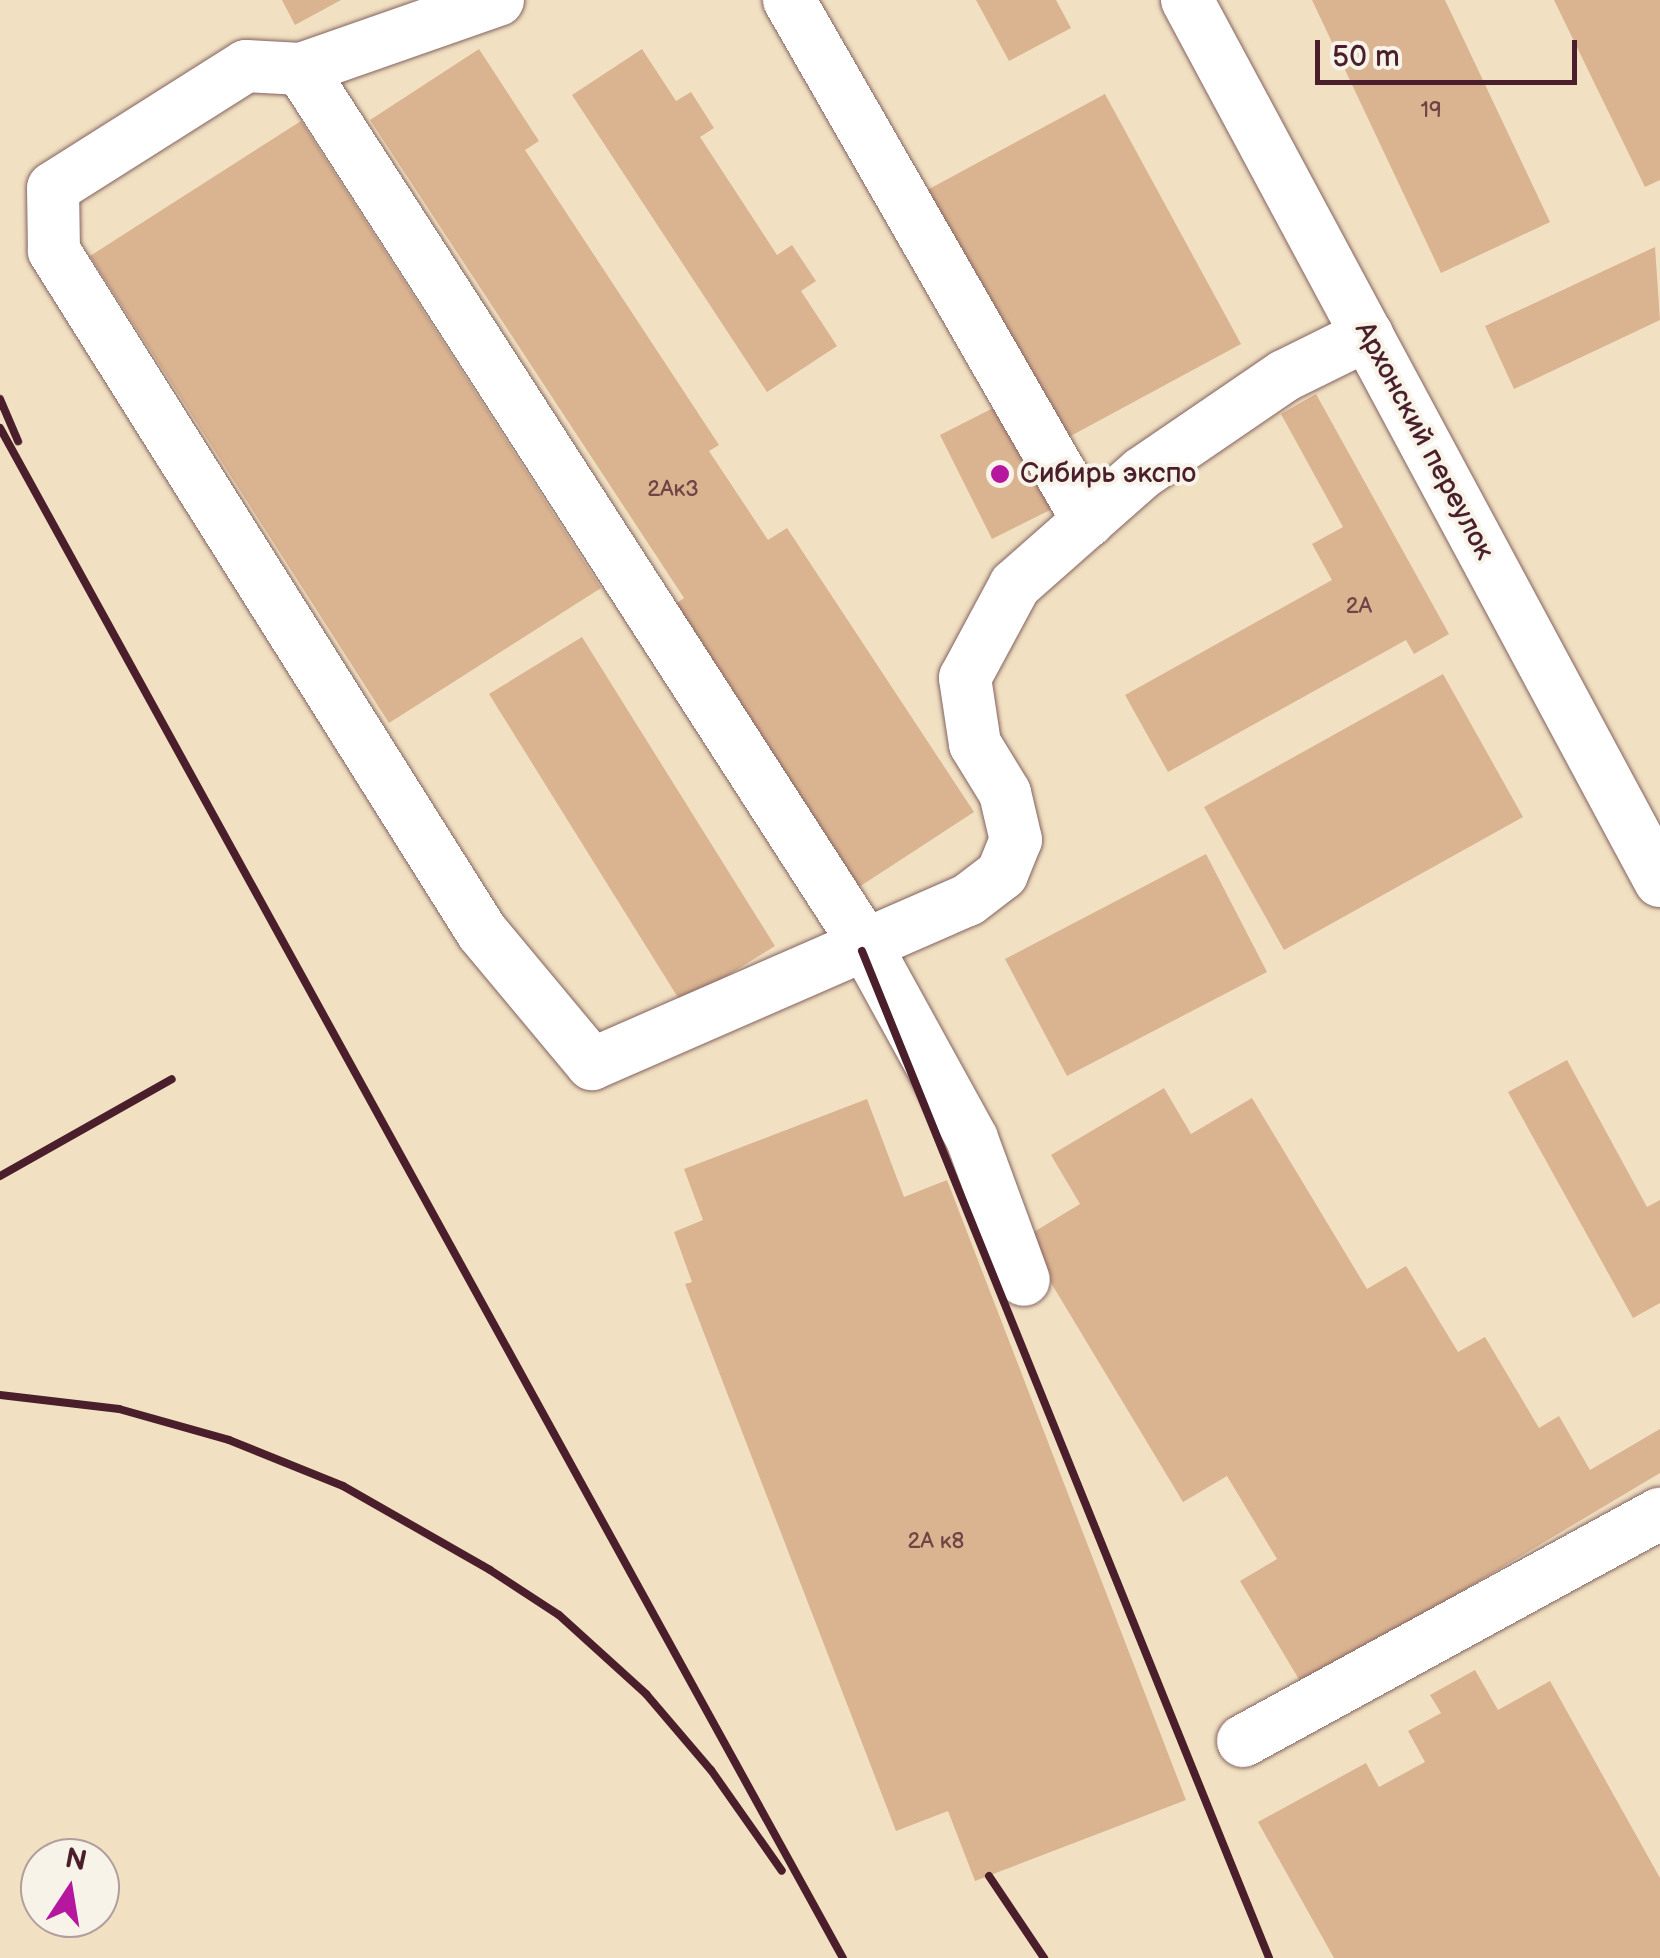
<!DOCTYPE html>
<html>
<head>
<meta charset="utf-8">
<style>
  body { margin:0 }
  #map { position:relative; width:1660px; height:1958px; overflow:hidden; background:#f1e0c2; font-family:"Balsamiq Sans",sans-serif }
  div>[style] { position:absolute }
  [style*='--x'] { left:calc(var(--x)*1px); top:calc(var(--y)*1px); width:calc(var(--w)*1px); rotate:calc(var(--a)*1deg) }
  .building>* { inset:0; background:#dab491 }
  .roads { filter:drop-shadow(0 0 2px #846360) drop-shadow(0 0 2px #846360) }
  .minor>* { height:52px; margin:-26px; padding:0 26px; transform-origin:26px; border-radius:26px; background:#fff }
  .rail>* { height:8px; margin:-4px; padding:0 4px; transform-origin:4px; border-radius:4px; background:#4a1f2b }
  .dots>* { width:28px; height:28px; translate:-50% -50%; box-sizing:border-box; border:5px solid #f7f3e8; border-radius:50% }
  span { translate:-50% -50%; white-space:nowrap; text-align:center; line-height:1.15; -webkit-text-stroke:8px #f7f3e8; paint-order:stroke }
  .number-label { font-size:22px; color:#6e4444 }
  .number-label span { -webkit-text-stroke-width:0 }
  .street-label { font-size:28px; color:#4a1f2b }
  .poi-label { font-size:28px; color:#4a1f2b }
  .left { translate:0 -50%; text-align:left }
  .north { position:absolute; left:20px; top:1838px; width:100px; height:100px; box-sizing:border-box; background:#f7f3e8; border:2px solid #b29e9c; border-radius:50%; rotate:12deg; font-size:28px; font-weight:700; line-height:40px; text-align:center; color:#4a1f2b }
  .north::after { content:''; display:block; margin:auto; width:35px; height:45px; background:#b5179e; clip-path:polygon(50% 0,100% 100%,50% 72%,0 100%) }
  .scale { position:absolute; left:1315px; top:40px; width:262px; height:45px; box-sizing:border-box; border:5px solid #4a1f2b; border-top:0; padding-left:12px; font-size:30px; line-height:35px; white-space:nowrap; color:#4a1f2b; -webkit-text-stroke:8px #f7f3e8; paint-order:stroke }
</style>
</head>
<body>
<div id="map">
  <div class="building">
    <i style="clip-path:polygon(282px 0,341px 0,295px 25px)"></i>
    <i style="clip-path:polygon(976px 0,1056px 0,1071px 28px,1009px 61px)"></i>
    <i style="clip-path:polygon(1312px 0,1445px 0,1550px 222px,1441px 273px)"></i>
    <i style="clip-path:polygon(1554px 0,1660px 0,1660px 180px,1645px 187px)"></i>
    <i style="clip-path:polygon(479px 49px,539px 141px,525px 150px,719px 445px,709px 451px,768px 540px,787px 528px,974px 812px,859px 887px,674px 605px,684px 598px,370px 120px)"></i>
    <i style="clip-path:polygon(642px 49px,676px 101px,691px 92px,714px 128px,700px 137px,777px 255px,792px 245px,816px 281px,801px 291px,837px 346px,767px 392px,572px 95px)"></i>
    <i style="clip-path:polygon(1105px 94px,1241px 344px,1054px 445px,918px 195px)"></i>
    <i style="clip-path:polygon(301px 121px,601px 588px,389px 723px,90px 256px)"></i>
    <i style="clip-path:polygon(1655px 247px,1660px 320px,1514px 389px,1485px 326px)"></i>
    <i style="clip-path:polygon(1316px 394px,1449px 634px,1414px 654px,1406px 640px,1168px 772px,1125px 695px,1332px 580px,1312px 544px,1343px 527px,1281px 414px)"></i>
    <i style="clip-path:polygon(1003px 403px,1056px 507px,992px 539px,940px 435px)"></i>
    <i style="clip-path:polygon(582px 637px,775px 946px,682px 1004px,489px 694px)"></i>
    <i style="clip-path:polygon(1443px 674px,1523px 817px,1284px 950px,1204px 807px)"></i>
    <i style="clip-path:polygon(1206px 854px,1267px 972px,1067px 1076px,1005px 959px)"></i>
    <i style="clip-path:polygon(1567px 1060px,1647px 1207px,1660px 1200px,1660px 1303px,1633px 1318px,1508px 1092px)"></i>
    <i style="clip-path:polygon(1164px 1088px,1191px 1134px,1252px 1098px,1367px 1289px,1406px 1266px,1458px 1352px,1485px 1337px,1539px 1428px,1559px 1416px,1590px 1470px,1660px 1429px,1660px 1473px,1303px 1686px,1240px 1581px,1277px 1559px,1227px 1476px,1183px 1502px,1024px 1238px,1080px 1204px,1051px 1155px)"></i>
    <i style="clip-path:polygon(867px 1099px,904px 1197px,947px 1180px,1186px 1800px,975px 1881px,948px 1811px,896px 1831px,685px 1284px,692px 1282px,674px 1232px,703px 1220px,684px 1169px)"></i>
    <i style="clip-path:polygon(1475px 1670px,1498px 1710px,1550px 1681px,1660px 1878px,1660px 1958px,1334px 1958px,1258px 1822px,1366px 1763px,1379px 1787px,1425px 1762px,1408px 1731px,1441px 1713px,1430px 1695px)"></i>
  </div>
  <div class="roads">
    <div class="minor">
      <i style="--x:498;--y:0;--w:209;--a:160.7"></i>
      <i style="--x:301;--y:69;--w:55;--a:-176.9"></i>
      <i style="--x:246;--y:66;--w:228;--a:147.7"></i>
      <i style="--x:53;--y:188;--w:63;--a:89.1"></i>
      <i style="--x:54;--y:251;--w:804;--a:57.85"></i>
      <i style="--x:482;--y:932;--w:172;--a:50.2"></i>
      <i style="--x:592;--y:1064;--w:410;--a:-23.6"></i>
      <i style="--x:968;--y:900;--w:43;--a:-37.4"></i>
      <i style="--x:1002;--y:874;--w:37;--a:-68"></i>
      <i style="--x:1016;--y:840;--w:48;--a:-103.2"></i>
      <i style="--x:1005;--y:793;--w:57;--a:-121.5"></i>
      <i style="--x:975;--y:744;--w:67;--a:-98.6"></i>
      <i style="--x:965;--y:678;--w:106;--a:-61.7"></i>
      <i style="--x:1015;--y:585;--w:169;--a:-41.4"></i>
      <i style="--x:1142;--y:473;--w:172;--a:-34.3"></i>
      <i style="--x:1284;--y:376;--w:93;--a:-26.3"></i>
      <i style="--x:789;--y:0;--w:601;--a:60.15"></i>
      <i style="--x:1187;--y:0;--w:1000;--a:61.77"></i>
      <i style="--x:301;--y:69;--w:1041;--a:57.2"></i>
      <i style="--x:865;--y:944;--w:222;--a:61.2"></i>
      <i style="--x:972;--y:1139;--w:150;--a:69.8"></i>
      <i style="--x:1243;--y:1741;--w:475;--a:-28.6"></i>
    </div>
  </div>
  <div class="rail">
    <i style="--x:0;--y:399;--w:46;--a:66.8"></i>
    <i style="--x:0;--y:428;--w:1747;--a:61.15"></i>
    <i style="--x:862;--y:951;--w:1086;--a:67.99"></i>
    <i style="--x:0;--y:1176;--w:197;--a:-29.4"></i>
    <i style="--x:0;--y:1395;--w:120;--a:6.7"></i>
    <i style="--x:119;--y:1409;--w:114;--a:15.7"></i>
    <i style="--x:229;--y:1440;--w:123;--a:22"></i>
    <i style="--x:343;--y:1486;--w:169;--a:29.7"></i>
    <i style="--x:490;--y:1570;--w:82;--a:33.1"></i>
    <i style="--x:559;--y:1615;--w:118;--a:42.2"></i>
    <i style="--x:646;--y:1694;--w:100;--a:49.5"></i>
    <i style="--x:711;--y:1770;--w:123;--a:54.9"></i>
    <i style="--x:989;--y:1876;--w:99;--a:56.1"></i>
  </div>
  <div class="dots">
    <i style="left:1000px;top:474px;background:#b5179e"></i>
  </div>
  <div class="number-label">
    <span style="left:1431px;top:111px">19</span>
    <span style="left:673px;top:490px">2Ак3</span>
    <span style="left:1359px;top:607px">2А</span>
    <span style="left:936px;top:1542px">2А к8</span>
  </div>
  <div class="street-label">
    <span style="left:1424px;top:441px;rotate:62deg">Архонский переулок</span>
  </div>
  <div class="poi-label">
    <span class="left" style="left:1020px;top:474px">Сибирь экспо</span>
  </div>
  <div class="north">N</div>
  <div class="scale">50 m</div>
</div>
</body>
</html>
